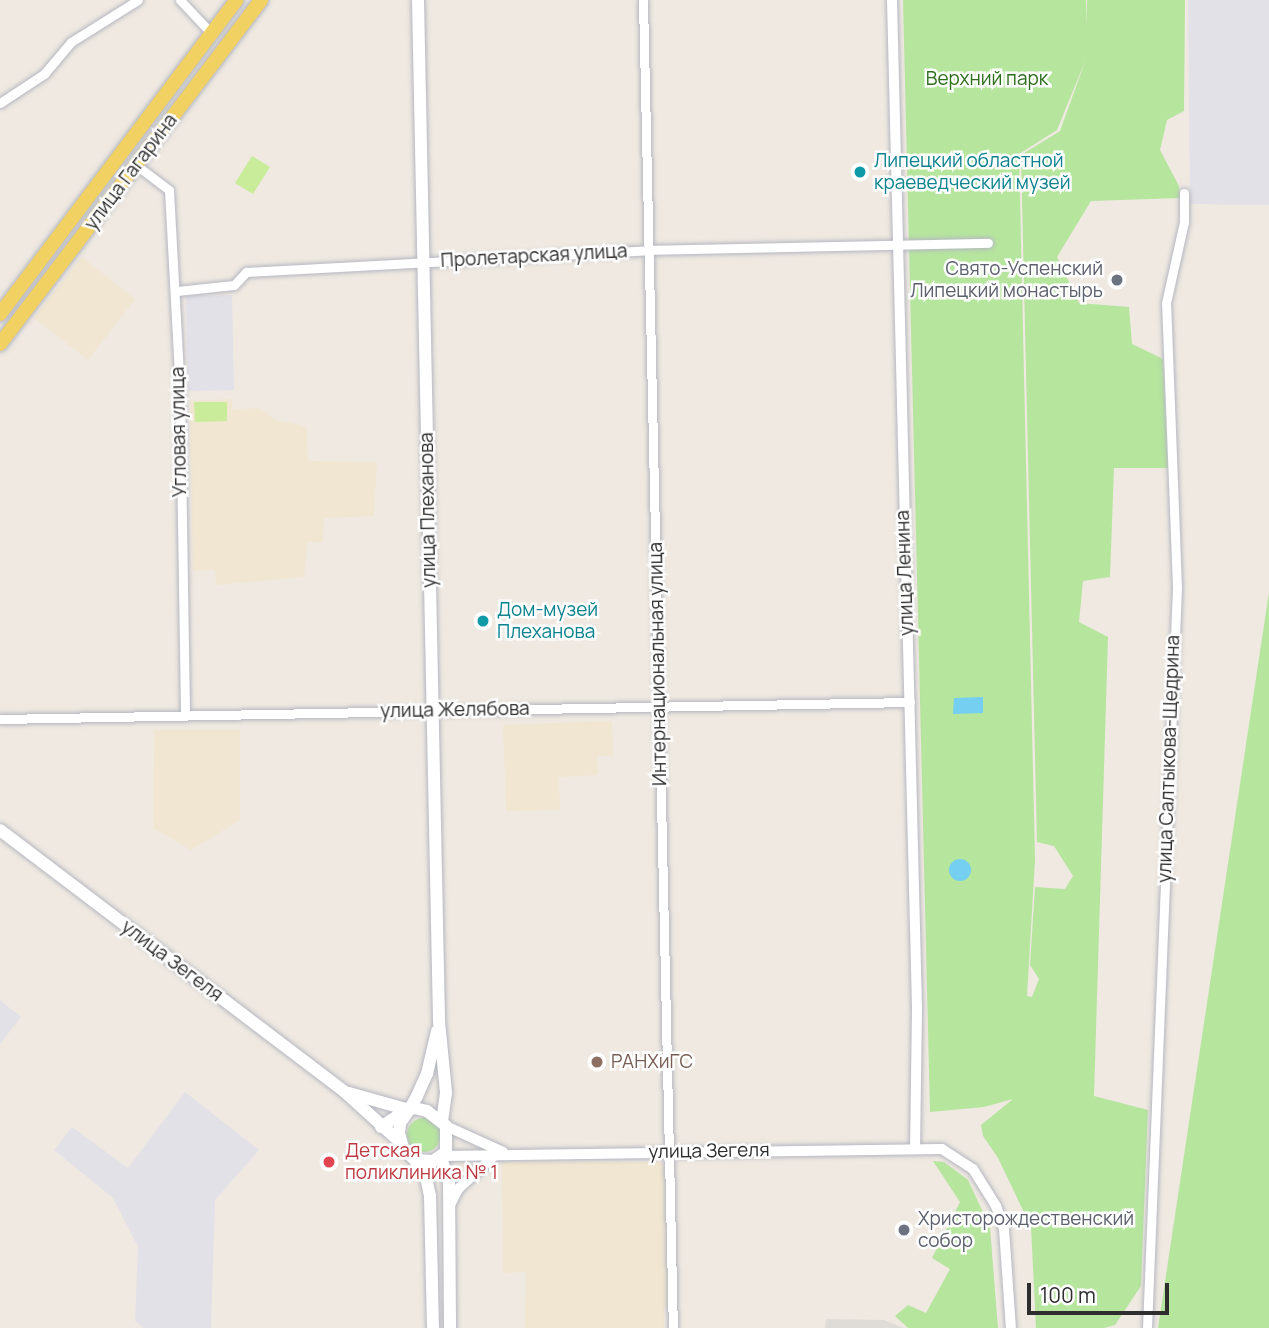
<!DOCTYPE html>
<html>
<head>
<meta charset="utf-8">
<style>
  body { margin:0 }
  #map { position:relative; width:1269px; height:1328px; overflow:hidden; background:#efe9e1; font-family:Manrope,sans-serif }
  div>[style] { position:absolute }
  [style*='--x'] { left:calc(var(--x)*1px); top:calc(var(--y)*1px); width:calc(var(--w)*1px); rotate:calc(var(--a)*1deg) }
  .industrial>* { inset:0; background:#e3e1e8 }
  .education>* { inset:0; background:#f0e6d1 }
  .green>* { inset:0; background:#b6e59e }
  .round { border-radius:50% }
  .pitch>* { inset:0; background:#c9ec9a }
  .plaza>* { inset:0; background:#dfdcd8 }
  .water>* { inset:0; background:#75cff0 }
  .roads { filter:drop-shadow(0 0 2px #b4b7c1) drop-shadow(0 0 2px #b4b7c1) }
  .minor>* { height:9px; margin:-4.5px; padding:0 4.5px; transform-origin:4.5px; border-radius:4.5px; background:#fff }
  .tertiary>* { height:10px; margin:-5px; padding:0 5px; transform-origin:5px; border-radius:5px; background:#fff }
  .secondary>* { height:12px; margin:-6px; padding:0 6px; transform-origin:6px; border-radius:6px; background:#fff }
  .primary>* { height:14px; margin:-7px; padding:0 7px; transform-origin:7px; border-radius:7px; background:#f2d163 }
  .dots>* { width:19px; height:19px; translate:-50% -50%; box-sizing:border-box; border:4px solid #fff; border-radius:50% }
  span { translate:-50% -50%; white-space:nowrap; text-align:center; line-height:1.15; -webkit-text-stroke:5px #fff; paint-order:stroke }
  .park-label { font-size:19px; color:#2c6e1b }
  .culture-label { font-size:19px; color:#0d838f }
  .left { translate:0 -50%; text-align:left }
  .street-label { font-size:19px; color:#2e2e2e }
  .worship-label { font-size:19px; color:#5b616d }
  .right { translate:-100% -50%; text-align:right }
  .education-label { font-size:19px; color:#785e54 }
  .health-label { font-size:19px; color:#be3a42 }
  .scale { position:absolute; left:1027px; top:1283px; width:142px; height:32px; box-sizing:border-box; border:4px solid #2e2e2e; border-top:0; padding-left:9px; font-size:21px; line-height:24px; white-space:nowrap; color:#2e2e2e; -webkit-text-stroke:5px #fff; paint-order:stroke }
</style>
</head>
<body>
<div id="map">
  <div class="industrial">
    <i style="clip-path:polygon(1188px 0,1269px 0,1269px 205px,1190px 204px)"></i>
    <i style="clip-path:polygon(232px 295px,234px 390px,188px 391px,186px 296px)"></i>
    <i style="clip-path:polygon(0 1000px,21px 1017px,0 1044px)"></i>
    <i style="clip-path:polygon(185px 1092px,259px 1150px,215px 1200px,211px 1328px,144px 1328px,135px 1321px,138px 1247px,113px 1198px,54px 1150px,72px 1127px,128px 1168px)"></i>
  </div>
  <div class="education">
    <i style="clip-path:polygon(82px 257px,135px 299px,88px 360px,34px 318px)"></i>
    <i style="clip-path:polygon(232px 399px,232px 409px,260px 408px,275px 420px,306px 426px,308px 461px,377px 462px,374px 516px,324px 518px,323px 542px,307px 542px,304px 577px,216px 585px,215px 570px,193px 571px,190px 401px)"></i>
    <i style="clip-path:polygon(612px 721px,613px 756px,597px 756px,598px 775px,559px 777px,560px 810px,506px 811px,503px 725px)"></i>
    <i style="clip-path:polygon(154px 730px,240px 730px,240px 820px,191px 850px,153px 828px)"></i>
    <i style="clip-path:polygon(502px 1162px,660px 1162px,668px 1169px,671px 1307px,664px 1307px,664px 1328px,525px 1328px,526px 1272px,503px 1273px)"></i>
  </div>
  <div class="green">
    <i style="clip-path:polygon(evenodd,903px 0,1086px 0,1086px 26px,1087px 0,1185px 0,1184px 111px,1167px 120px,1160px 150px,1179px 186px,1180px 198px,1091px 201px,1057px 257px,1079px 303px,1129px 307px,1132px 344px,1163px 359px,1168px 468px,1114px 468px,1110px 577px,1083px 581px,1079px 622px,1108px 637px,1094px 1096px,1148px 1110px,1141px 1286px,1115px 1325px,1104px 1328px,1036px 1328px,1031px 1227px,998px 1158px,983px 1136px,981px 1125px,1013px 1099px,984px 1107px,930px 1112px,903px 0,1086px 59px,1060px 131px,1021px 155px,1037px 842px,1054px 846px,1073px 876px,1065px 889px,1035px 887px,1030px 965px,1039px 979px,1032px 997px,1027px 996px,1035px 860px,1019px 154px,1057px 130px,1086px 59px)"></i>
    <i style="clip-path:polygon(1269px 592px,1269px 1328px,1158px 1328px)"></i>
    <i class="round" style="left:407px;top:1118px;width:34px;height:34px"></i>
    <i style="clip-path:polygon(933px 1161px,944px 1162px,968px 1180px,990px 1227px,998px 1328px,908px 1328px,895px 1316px,908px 1305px,926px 1313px,950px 1269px,932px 1258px,960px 1202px)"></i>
  </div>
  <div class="pitch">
    <i style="clip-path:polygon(252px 156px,270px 167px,253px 194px,235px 183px)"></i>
    <i style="clip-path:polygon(194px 402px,227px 402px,227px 421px,195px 422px)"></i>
  </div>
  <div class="plaza">
    <i style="clip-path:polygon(826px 1319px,884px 1320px,904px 1328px,825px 1328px)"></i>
  </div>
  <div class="water">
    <i style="clip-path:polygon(983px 697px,983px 713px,953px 714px,954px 698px)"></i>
    <i class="round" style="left:949px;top:859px;width:22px;height:22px"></i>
  </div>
  <div class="roads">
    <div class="minor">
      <i style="--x:180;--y:0;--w:47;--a:46.7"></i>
      <i style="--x:643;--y:0;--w:1328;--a:88.71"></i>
      <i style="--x:0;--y:103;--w:53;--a:-33.4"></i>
      <i style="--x:44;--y:74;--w:42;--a:-49.8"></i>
      <i style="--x:71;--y:42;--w:79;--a:-32.1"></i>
      <i style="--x:136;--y:165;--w:41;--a:37.1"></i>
      <i style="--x:169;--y:190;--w:203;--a:86.9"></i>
      <i style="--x:180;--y:393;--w:322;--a:89.1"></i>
      <i style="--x:177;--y:291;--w:57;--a:-6"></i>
      <i style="--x:234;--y:285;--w:18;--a:-47"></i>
      <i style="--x:246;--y:272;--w:403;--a:-3.1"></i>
      <i style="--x:648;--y:250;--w:340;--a:-1.2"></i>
      <i style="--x:0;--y:719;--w:910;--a:-1.07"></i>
      <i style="--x:1147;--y:1328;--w:742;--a:-87.68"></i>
      <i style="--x:1177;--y:587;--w:284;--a:-92.2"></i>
      <i style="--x:1166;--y:303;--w:83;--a:-77.5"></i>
      <i style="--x:1184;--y:222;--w:29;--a:-90"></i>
    </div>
    <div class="tertiary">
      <i style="--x:892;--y:0;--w:1008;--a:88.58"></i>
      <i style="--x:917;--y:1008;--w:139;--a:90.8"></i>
      <i style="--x:446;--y:1126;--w:63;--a:24.5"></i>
      <i style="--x:444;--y:1156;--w:498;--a:-0.8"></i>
      <i style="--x:942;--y:1149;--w:37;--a:33"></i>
      <i style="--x:973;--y:1169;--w:44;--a:58.1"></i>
      <i style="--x:996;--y:1206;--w:24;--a:71"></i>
      <i style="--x:1004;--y:1229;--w:99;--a:86"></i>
      <i style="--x:450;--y:1205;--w:18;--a:-63"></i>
      <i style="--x:458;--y:1189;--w:49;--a:-42.5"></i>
    </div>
    <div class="secondary">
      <i style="--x:418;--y:0;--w:1021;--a:88.82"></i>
      <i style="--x:439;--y:1021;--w:72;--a:84.4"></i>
      <i style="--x:446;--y:1093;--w:28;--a:98"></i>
      <i style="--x:0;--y:830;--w:433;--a:37.2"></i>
      <i style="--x:345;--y:1092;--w:76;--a:42.3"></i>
      <i style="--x:349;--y:1093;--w:62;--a:15.8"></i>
      <i style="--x:381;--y:1127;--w:27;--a:-34"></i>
      <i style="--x:403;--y:1112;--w:6;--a:-18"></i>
      <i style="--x:409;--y:1110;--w:5;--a:-22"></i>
      <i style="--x:414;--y:1108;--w:13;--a:13"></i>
      <i style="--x:427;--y:1111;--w:24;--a:38"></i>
      <i style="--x:446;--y:1126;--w:26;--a:90"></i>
      <i style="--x:446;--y:1152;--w:16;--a:145"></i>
      <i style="--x:433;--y:1161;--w:18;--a:-177"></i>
      <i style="--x:415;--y:1160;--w:17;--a:-135"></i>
      <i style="--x:403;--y:1148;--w:16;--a:-105"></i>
      <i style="--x:399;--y:1133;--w:10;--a:-84"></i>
      <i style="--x:400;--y:1123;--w:16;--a:-55"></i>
      <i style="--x:409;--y:1110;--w:16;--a:-60"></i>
      <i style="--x:417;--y:1096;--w:24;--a:-66"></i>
      <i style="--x:427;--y:1074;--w:44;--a:-76.9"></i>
      <i style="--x:441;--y:1158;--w:24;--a:71"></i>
      <i style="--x:449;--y:1181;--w:147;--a:89.6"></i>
      <i style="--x:415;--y:1160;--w:20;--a:57"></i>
      <i style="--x:426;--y:1177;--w:19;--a:78"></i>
      <i style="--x:430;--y:1196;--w:132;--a:88.7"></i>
    </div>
    <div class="primary">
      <i style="--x:0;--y:314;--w:393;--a:-53"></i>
      <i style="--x:0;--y:344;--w:432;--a:-52.8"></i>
    </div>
  </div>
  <div class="dots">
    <i style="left:860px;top:172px;background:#0f9aa8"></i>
    <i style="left:1117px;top:280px;background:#6b7280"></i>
    <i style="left:483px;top:621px;background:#0f9aa8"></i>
    <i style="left:597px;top:1062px;background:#8d6e63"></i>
    <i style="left:329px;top:1162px;background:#e0444e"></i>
    <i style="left:904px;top:1230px;background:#6b7280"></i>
  </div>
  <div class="park-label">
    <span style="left:987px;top:79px">Верхний парк</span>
  </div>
  <div class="culture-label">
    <span class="left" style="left:874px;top:172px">Липецкий областной<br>краеведческий музей</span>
    <span class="left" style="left:497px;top:621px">Дом-музей<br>Плеханова</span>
  </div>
  <div class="street-label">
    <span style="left:131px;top:172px;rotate:-53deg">улица Гагарина</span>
    <span style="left:534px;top:256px;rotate:-3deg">Пролетарская улица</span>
    <span style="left:179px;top:432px;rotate:-91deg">Угловая улица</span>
    <span style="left:428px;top:510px;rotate:-91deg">улица Плеханова</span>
    <span style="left:905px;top:573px;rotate:-92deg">улица Ленина</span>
    <span style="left:658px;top:664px;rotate:-91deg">Интернациональная улица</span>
    <span style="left:455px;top:710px;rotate:-1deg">улица Желябова</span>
    <span style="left:1169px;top:759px;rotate:-88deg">улица Салтыкова-Щедрина</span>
    <span style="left:172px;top:961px;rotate:37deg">улица Зегеля</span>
    <span style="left:709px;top:1151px;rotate:-1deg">улица Зегеля</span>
  </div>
  <div class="worship-label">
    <span class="right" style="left:1103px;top:280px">Свято-Успенский<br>Липецкий монастырь</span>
    <span class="left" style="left:918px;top:1230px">Христорождественский<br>собор</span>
  </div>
  <div class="education-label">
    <span class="left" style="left:611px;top:1062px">РАНХиГС</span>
  </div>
  <div class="health-label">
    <span class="left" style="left:345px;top:1162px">Детская<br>поликлиника № 1</span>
  </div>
  <div class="scale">100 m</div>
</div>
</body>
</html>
